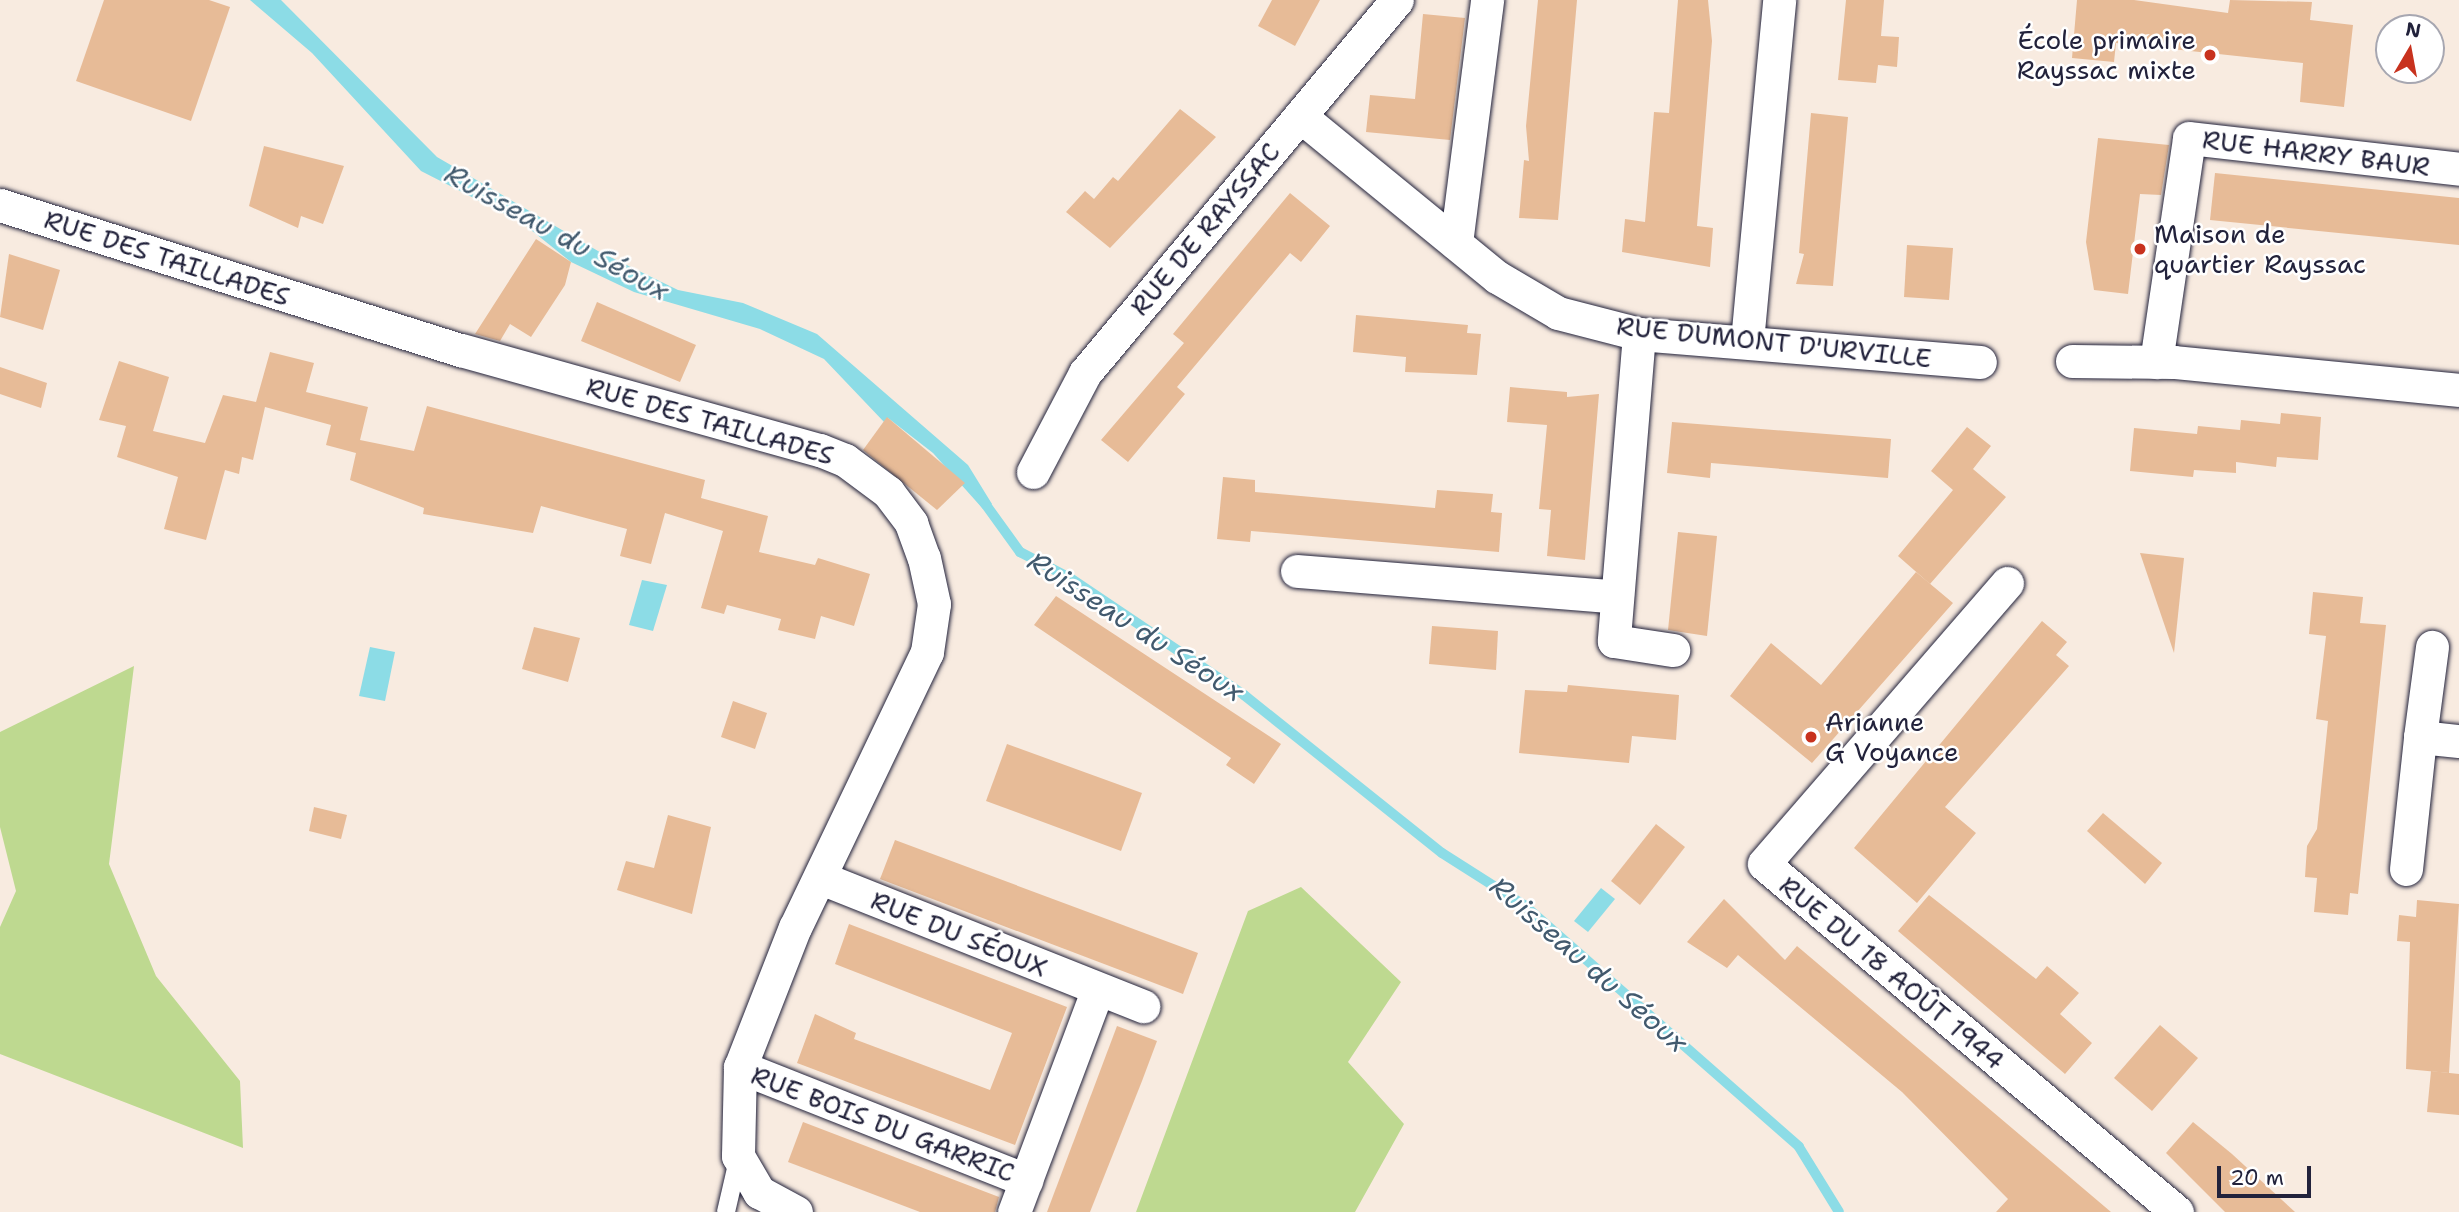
<!DOCTYPE html>
<html>
<head>
<meta charset="utf-8">
<style>
  body { margin:0 }
  #map { position:relative; width:2459px; height:1212px; overflow:hidden; background:#f8ebe0; font-family:"Shantell Sans",sans-serif }
  div>[style] { position:absolute }
  [style*='--x'] { left:calc(var(--x)*1px); top:calc(var(--y)*1px); width:calc(var(--w)*1px); rotate:calc(var(--a)*1deg) }
  .green>* { inset:0; background:#bed990 }
  .water>* { inset:0; background:#8cdce6 }
  .stream>* { height:10px; margin:-5px; padding:0 5px; transform-origin:5px; border-radius:5px; background:#8cdce6 }
  .building>* { inset:0; background:#e7bb97 }
  .roads { filter:drop-shadow(0 0 2px #22223b) drop-shadow(0 0 2px #22223b) }
  .service>* { height:18px; margin:-9px; padding:0 9px; transform-origin:9px; border-radius:9px; background:#fff }
  .minor>* { height:33px; margin:-16.5px; padding:0 16.5px; transform-origin:16.5px; border-radius:16.5px; background:#fff }
  .dots>* { width:19px; height:19px; translate:-50% -50%; box-sizing:border-box; border:4px solid #fff; border-radius:50% }
  span { translate:-50% -50%; white-space:nowrap; text-align:center; line-height:1.15; -webkit-text-stroke:5px #fff; paint-order:stroke }
  .poi-label { font-size:26px; color:#22223b }
  .right { translate:-100% -50%; text-align:right }
  .left { translate:0 -50%; text-align:left }
  .street-label { font-size:26px; color:#22223b }
  .water-label { font-size:28px; color:#425a6e; font-style:italic }
  .north { position:absolute; left:2375px; top:14px; width:70px; height:70px; box-sizing:border-box; background:#fff; border:2px solid #a7a7b1; border-radius:50%; rotate:10deg; font-size:19px; font-weight:700; line-height:28px; text-align:center; color:#22223b }
  .north::after { content:''; display:block; margin:auto; width:24px; height:32px; background:#c8321e; clip-path:polygon(50% 0,100% 100%,50% 72%,0 100%) }
  .scale { position:absolute; left:2217px; top:1166px; width:94px; height:32px; box-sizing:border-box; border:4px solid #22223b; border-top:0; padding-left:9px; font-size:21px; line-height:24px; white-space:nowrap; color:#22223b; -webkit-text-stroke:5px #fff; paint-order:stroke }
</style>
</head>
<body>
<div id="map">
  <div class="green">
    <i style="clip-path:polygon(134px 666px,109px 864px,156px 976px,240px 1081px,243px 1148px,0 1054px,0 927px,16px 891px,0 827px,0 732px)"></i>
    <i style="clip-path:polygon(1301px 887px,1401px 982px,1348px 1062px,1404px 1124px,1355px 1212px,1136px 1212px,1248px 911px)"></i>
  </div>
  <div class="water">
    <i style="clip-path:polygon(250px 0,281px 0,437px 157px,598px 251px,678px 290px,743px 303px,817px 334px,968px 465px,992px 504px,983px 509px,933px 453px,888px 418px,884px 422px,824px 359px,760px 329px,634px 292px,571px 262px,521px 222px,421px 171px,312px 53px)"></i>
    <i style="clip-path:polygon(642px 580px,667px 585px,653px 631px,629px 625px)"></i>
    <i style="clip-path:polygon(370px 647px,395px 652px,385px 701px,359px 696px)"></i>
    <i style="clip-path:polygon(1601px 888px,1615px 899px,1588px 932px,1574px 921px)"></i>
  </div>
  <div class="stream">
    <i style="--x:981;--y:498;--w:67;--a:54.2"></i>
    <i style="--x:1020;--y:552;--w:56;--a:27.5"></i>
    <i style="--x:1070;--y:578;--w:210;--a:33.9"></i>
    <i style="--x:1244;--y:695;--w:253;--a:38.6"></i>
    <i style="--x:1442;--y:853;--w:97;--a:32.4"></i>
    <i style="--x:1524;--y:905;--w:366;--a:41.3"></i>
    <i style="--x:1799;--y:1147;--w:76;--a:58.4"></i>
  </div>
  <div class="building">
    <i style="clip-path:polygon(104px 0,209px 0,230px 7px,191px 121px,76px 81px)"></i>
    <i style="clip-path:polygon(1272px 0,1320px 0,1295px 46px,1258px 26px)"></i>
    <i style="clip-path:polygon(1538px 0,1577px 0,1558px 220px,1519px 218px,1524px 160px,1529px 161px,1526px 126px)"></i>
    <i style="clip-path:polygon(1678px 0,1708px 0,1712px 41px,1697px 226px,1713px 228px,1710px 267px,1622px 252px,1625px 219px,1645px 222px,1654px 112px,1669px 113px)"></i>
    <i style="clip-path:polygon(1846px 0,1884px 0,1881px 36px,1899px 37px,1897px 67px,1878px 65px,1876px 83px,1838px 80px)"></i>
    <i style="clip-path:polygon(2077px 0,2134px 0,2228px 13px,2230px 0,2312px 2px,2310px 20px,2353px 25px,2344px 107px,2300px 102px,2303px 63px,2116px 43px,2114px 62px,2072px 58px)"></i>
    <i style="clip-path:polygon(1423px 14px,1465px 18px,1450px 140px,1366px 132px,1370px 95px,1415px 99px)"></i>
    <i style="clip-path:polygon(1180px 109px,1216px 137px,1110px 248px,1066px 212px,1085px 191px,1094px 199px,1113px 177px,1118px 181px)"></i>
    <i style="clip-path:polygon(1811px 113px,1848px 117px,1833px 286px,1796px 284px,1804px 254px,1799px 253px)"></i>
    <i style="clip-path:polygon(2098px 138px,2169px 145px,2161px 195px,2140px 194px,2128px 294px,2094px 290px,2086px 242px)"></i>
    <i style="clip-path:polygon(264px 146px,344px 166px,323px 224px,301px 216px,298px 228px,249px 206px)"></i>
    <i style="clip-path:polygon(2215px 173px,2459px 198px,2459px 245px,2210px 220px)"></i>
    <i style="clip-path:polygon(1290px 193px,1330px 226px,1301px 262px,1290px 253px,1177px 387px,1185px 394px,1128px 462px,1101px 440px,1184px 343px,1173px 334px)"></i>
    <i style="clip-path:polygon(536px 239px,571px 262px,565px 285px,531px 337px,510px 324px,500px 341px,475px 334px)"></i>
    <i style="clip-path:polygon(1907px 245px,1953px 248px,1949px 300px,1904px 297px)"></i>
    <i style="clip-path:polygon(9px 254px,60px 270px,43px 330px,0 317px)"></i>
    <i style="clip-path:polygon(597px 302px,696px 345px,680px 382px,581px 341px)"></i>
    <i style="clip-path:polygon(1356px 315px,1468px 325px,1467px 333px,1481px 334px,1477px 375px,1405px 372px,1406px 357px,1353px 352px)"></i>
    <i style="clip-path:polygon(270px 352px,314px 363px,306px 392px,368px 407px,360px 440px,414px 451px,427px 406px,705px 480px,701px 498px,768px 516px,759px 552px,815px 565px,818px 558px,870px 574px,854px 626px,821px 616px,815px 639px,778px 630px,781px 619px,727px 605px,724px 614px,701px 608px,723px 531px,665px 513px,651px 564px,620px 556px,627px 529px,541px 506px,533px 533px,423px 514px,424px 508px,350px 480px,356px 453px,326px 445px,331px 425px,265px 407px,253px 460px,242px 457px,239px 474px,225px 470px,206px 540px,164px 529px,178px 477px,117px 457px,126px 426px,99px 420px,119px 361px,169px 377px,153px 431px,205px 443px,223px 395px,256px 402px)"></i>
    <i style="clip-path:polygon(0 367px,47px 383px,41px 408px,0 394px)"></i>
    <i style="clip-path:polygon(1510px 387px,1567px 392px,1567px 397px,1599px 394px,1585px 560px,1547px 556px,1551px 510px,1539px 509px,1547px 425px,1507px 422px)"></i>
    <i style="clip-path:polygon(2281px 413px,2321px 417px,2318px 460px,2277px 457px,2276px 467px,2236px 462px,2236px 473px,2194px 470px,2193px 477px,2130px 471px,2134px 428px,2197px 434px,2198px 426px,2240px 430px,2241px 420px,2280px 424px)"></i>
    <i style="clip-path:polygon(887px 417px,965px 483px,937px 510px,863px 450px)"></i>
    <i style="clip-path:polygon(1672px 422px,1891px 439px,1888px 478px,1711px 463px,1710px 478px,1667px 473px)"></i>
    <i style="clip-path:polygon(1967px 427px,1991px 446px,1973px 469px,2006px 497px,1930px 584px,1898px 556px,1953px 490px,1931px 471px)"></i>
    <i style="clip-path:polygon(1223px 477px,1255px 480px,1255px 492px,1435px 508px,1437px 490px,1493px 494px,1491px 512px,1502px 513px,1499px 552px,1251px 531px,1250px 542px,1217px 539px)"></i>
    <i style="clip-path:polygon(1678px 532px,1717px 536px,1707px 636px,1668px 630px)"></i>
    <i style="clip-path:polygon(2140px 553px,2184px 558px,2174px 653px)"></i>
    <i style="clip-path:polygon(1916px 572px,1953px 603px,1812px 763px,1730px 696px,1771px 643px,1821px 685px)"></i>
    <i style="clip-path:polygon(2313px 592px,2363px 597px,2360px 623px,2386px 625px,2358px 894px,2350px 893px,2348px 915px,2314px 912px,2317px 878px,2305px 877px,2307px 846px,2317px 829px,2328px 721px,2316px 719px,2326px 636px,2309px 634px)"></i>
    <i style="clip-path:polygon(1056px 596px,1281px 744px,1254px 784px,1226px 765px,1231px 758px,1034px 625px)"></i>
    <i style="clip-path:polygon(2042px 621px,2067px 642px,2056px 655px,2069px 666px,1945px 807px,1976px 833px,1917px 903px,1854px 848px)"></i>
    <i style="clip-path:polygon(1432px 626px,1498px 631px,1496px 670px,1429px 664px)"></i>
    <i style="clip-path:polygon(534px 627px,580px 638px,568px 682px,522px 669px)"></i>
    <i style="clip-path:polygon(1568px 685px,1679px 695px,1676px 740px,1632px 736px,1629px 763px,1519px 753px,1525px 690px,1567px 692px)"></i>
    <i style="clip-path:polygon(733px 701px,767px 713px,755px 749px,721px 737px)"></i>
    <i style="clip-path:polygon(1007px 744px,1142px 793px,1121px 851px,986px 801px)"></i>
    <i style="clip-path:polygon(314px 807px,347px 815px,341px 839px,309px 831px)"></i>
    <i style="clip-path:polygon(2103px 813px,2162px 863px,2145px 884px,2087px 831px)"></i>
    <i style="clip-path:polygon(668px 815px,711px 827px,692px 914px,617px 890px,626px 861px,654px 868px)"></i>
    <i style="clip-path:polygon(1656px 824px,1685px 847px,1640px 905px,1611px 881px)"></i>
    <i style="clip-path:polygon(895px 840px,1198px 953px,1183px 994px,880px 879px)"></i>
    <i style="clip-path:polygon(1929px 895px,2036px 979px,2047px 966px,2079px 993px,2060px 1014px,2092px 1043px,2065px 1074px,1898px 931px)"></i>
    <i style="clip-path:polygon(1724px 899px,1785px 960px,1797px 946px,2111px 1212px,1996px 1212px,2008px 1199px,1902px 1092px,1738px 955px,1727px 968px,1687px 942px)"></i>
    <i style="clip-path:polygon(2417px 900px,2459px 904px,2449px 1073px,2406px 1069px,2410px 942px,2397px 941px,2399px 915px,2416px 917px)"></i>
    <i style="clip-path:polygon(849px 924px,1067px 1007px,1015px 1145px,797px 1063px,815px 1014px,856px 1033px,854px 1039px,990px 1090px,1012px 1033px,835px 964px)"></i>
    <i style="clip-path:polygon(2160px 1025px,2198px 1058px,2152px 1111px,2114px 1078px)"></i>
    <i style="clip-path:polygon(1117px 1026px,1157px 1041px,1142px 1081px,1090px 1212px,1047px 1212px)"></i>
    <i style="clip-path:polygon(2431px 1071px,2459px 1074px,2459px 1115px,2427px 1112px)"></i>
    <i style="clip-path:polygon(803px 1122px,999px 1197px,995px 1212px,920px 1212px,788px 1162px)"></i>
    <i style="clip-path:polygon(2193px 1122px,2232px 1154px,2295px 1212px,2225px 1212px,2166px 1153px)"></i>
  </div>
  <div class="roads">
    <div class="service">
      <i style="--x:726;--y:1212;--w:53;--a:-77"></i>
    </div>
    <div class="minor">
      <i style="--x:1300;--y:116;--w:254;--a:39.3"></i>
      <i style="--x:1497;--y:277;--w:71;--a:30.5"></i>
      <i style="--x:1558;--y:313;--w:84;--a:14.5"></i>
      <i style="--x:1639;--y:334;--w:342;--a:4.7"></i>
      <i style="--x:0;--y:205;--w:483;--a:17.5"></i>
      <i style="--x:461;--y:350;--w:373;--a:15.6"></i>
      <i style="--x:820;--y:450;--w:27;--a:22"></i>
      <i style="--x:845;--y:460;--w:54;--a:36.7"></i>
      <i style="--x:888;--y:492;--w:39;--a:53"></i>
      <i style="--x:911;--y:523;--w:37;--a:70"></i>
      <i style="--x:924;--y:558;--w:47;--a:77.7"></i>
      <i style="--x:934;--y:604;--w:49;--a:98.3"></i>
      <i style="--x:927;--y:652;--w:305;--a:115.6"></i>
      <i style="--x:795;--y:927;--w:150;--a:111.4"></i>
      <i style="--x:740;--y:1067;--w:89;--a:91.3"></i>
      <i style="--x:738;--y:1156;--w:42;--a:59.7"></i>
      <i style="--x:759;--y:1192;--w:42;--a:28.4"></i>
      <i style="--x:1456;--y:243;--w:245;--a:-82.7"></i>
      <i style="--x:1639;--y:334;--w:308;--a:94.7"></i>
      <i style="--x:1614;--y:641;--w:60;--a:8.7"></i>
      <i style="--x:1747;--y:341;--w:342;--a:-84.6"></i>
      <i style="--x:2072;--y:361;--w:102;--a:0.6"></i>
      <i style="--x:2174;--y:362;--w:286;--a:5.6"></i>
      <i style="--x:2156;--y:362;--w:226;--a:-81.6"></i>
      <i style="--x:2189;--y:138;--w:272;--a:6.5"></i>
      <i style="--x:1033;--y:472;--w:112;--a:-62.3"></i>
      <i style="--x:1085;--y:373;--w:486;--a:-50.1"></i>
      <i style="--x:1297;--y:571;--w:321;--a:4.6"></i>
      <i style="--x:2007;--y:583;--w:371;--a:130.9"></i>
      <i style="--x:1764;--y:864;--w:540;--a:40.12"></i>
      <i style="--x:2420;--y:737;--w:91;--a:-82.4"></i>
      <i style="--x:2406;--y:869;--w:133;--a:-83.9"></i>
      <i style="--x:2420;--y:737;--w:39;--a:6"></i>
      <i style="--x:821;--y:878;--w:347;--a:21.7"></i>
      <i style="--x:740;--y:1067;--w:308;--a:21.6"></i>
      <i style="--x:1014;--y:1212;--w:238;--a:-69.4"></i>
    </div>
  </div>
  <div class="dots">
    <i style="left:2210px;top:55px;background:#c8321e"></i>
    <i style="left:2140px;top:249px;background:#c8321e"></i>
    <i style="left:1811px;top:737px;background:#c8321e"></i>
  </div>
  <div class="poi-label">
    <span class="right" style="left:2196px;top:55px">École primaire<br>Rayssac mixte</span>
    <span class="left" style="left:2154px;top:249px">Maison de<br>quartier Rayssac</span>
    <span class="left" style="left:1825px;top:737px">Arianne<br>G Voyance</span>
  </div>
  <div class="street-label">
    <span style="left:2316px;top:153px;rotate:7deg">RUE HARRY BAUR</span>
    <span style="left:1205px;top:229px;rotate:-50deg">RUE DE RAYSSAC</span>
    <span style="left:167px;top:258px;rotate:18deg">RUE DES TAILLADES</span>
    <span style="left:1774px;top:342px;rotate:6deg">RUE DUMONT D'URVILLE</span>
    <span style="left:710px;top:421px;rotate:16deg">RUE DES TAILLADES</span>
    <span style="left:959px;top:934px;rotate:22deg">RUE DU SÉOUX</span>
    <span style="left:1892px;top:973px;rotate:40deg">RUE DU 18 AOÛT 1944</span>
    <span style="left:883px;top:1124px;rotate:21deg">RUE BOIS DU GARRIC</span>
  </div>
  <div class="water-label">
    <span style="left:557px;top:232px;rotate:29deg">Ruisseau du Séoux</span>
    <span style="left:1136px;top:626px;rotate:33deg">Ruisseau du Séoux</span>
    <span style="left:1589px;top:964px;rotate:41deg">Ruisseau du Séoux</span>
  </div>
  <div class="north">N</div>
  <div class="scale">20 m</div>
</div>
</body>
</html>
